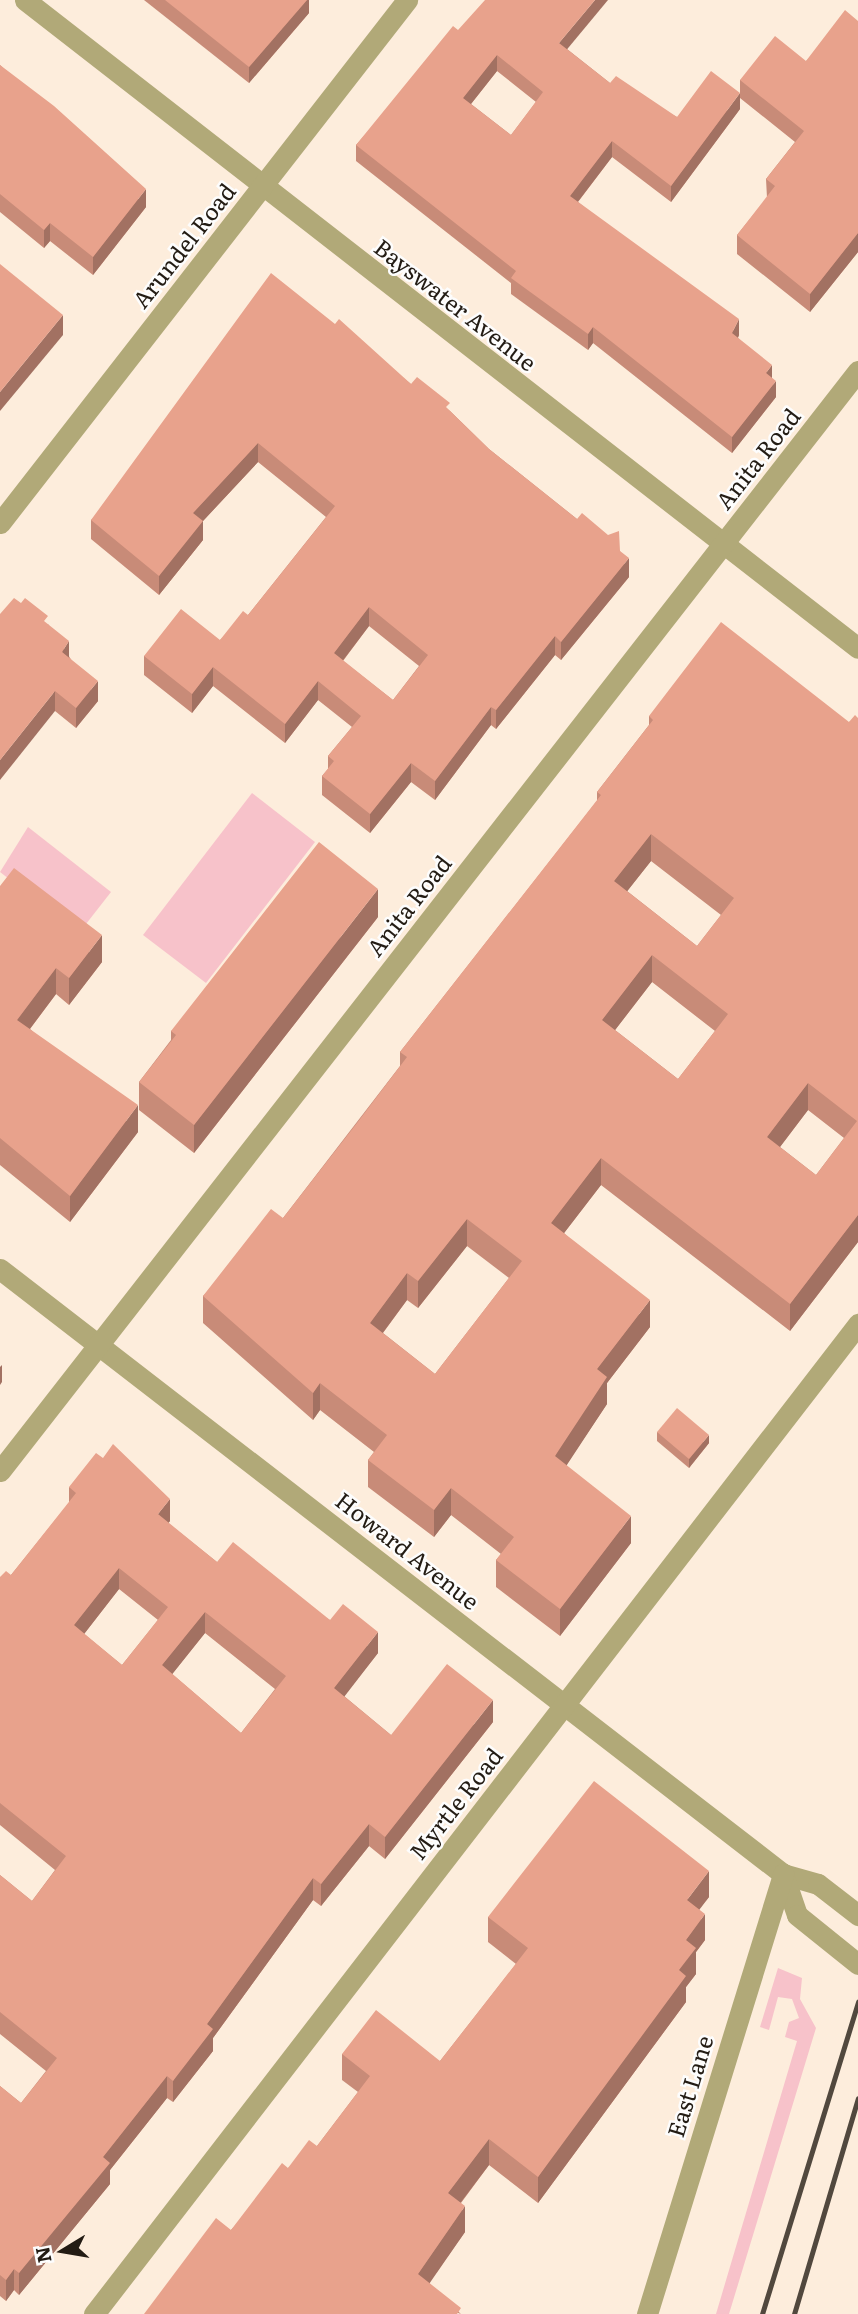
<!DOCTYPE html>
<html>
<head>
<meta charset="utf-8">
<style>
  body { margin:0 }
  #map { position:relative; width:858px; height:2314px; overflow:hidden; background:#fdeddc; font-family:Literata,serif }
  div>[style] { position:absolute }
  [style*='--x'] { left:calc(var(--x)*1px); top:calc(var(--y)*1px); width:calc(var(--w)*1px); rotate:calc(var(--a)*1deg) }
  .green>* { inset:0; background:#f7c2ca }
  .minor>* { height:21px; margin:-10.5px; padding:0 10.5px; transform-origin:10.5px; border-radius:10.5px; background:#b1a978 }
  .rail>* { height:5px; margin:-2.5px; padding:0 2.5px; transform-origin:2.5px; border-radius:2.5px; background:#51483e }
  .wall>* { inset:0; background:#c88b78 }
  .shaded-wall>* { inset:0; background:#a27162 }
  .building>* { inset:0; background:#e8a28c }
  span { translate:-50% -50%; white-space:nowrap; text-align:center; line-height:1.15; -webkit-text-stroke:5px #fdfdfd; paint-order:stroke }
  .street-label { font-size:23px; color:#231c14 }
  .north { position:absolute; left:28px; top:2216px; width:70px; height:70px; -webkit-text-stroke:5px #fdfdfd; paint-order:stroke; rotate:259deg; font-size:19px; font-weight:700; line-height:28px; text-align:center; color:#231c14 }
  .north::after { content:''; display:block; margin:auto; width:24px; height:32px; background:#231c14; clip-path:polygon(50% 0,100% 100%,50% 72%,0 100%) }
</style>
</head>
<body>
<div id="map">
  <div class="green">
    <i style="clip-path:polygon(252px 793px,315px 842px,206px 983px,143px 935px)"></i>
    <i style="clip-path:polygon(28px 827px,111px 892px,79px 933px,0 872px)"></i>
    <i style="clip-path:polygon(778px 1968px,802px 1978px,800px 1999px,816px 2028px,729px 2314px,716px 2314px,797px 2041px,785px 2037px,789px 2022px,799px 2018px,792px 1999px,778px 1997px,769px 2030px,760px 2027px)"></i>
  </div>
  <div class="minor">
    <i style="--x:25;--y:0;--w:1055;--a:37.88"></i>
    <i style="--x:0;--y:523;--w:663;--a:-52.11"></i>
    <i style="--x:0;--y:1269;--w:990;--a:37.69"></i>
    <i style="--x:783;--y:1874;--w:36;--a:16"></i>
    <i style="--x:818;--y:1884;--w:51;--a:37.8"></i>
    <i style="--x:0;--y:1471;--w:1395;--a:-52.05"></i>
    <i style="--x:783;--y:1874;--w:43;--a:71.1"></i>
    <i style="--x:797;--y:1915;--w:78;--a:38.8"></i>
    <i style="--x:94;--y:2314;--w:1251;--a:-52.34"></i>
    <i style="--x:647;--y:2314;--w:461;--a:-72.8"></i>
  </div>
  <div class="rail">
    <i style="--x:762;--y:2314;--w:327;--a:-72.9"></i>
    <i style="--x:794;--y:2314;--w:225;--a:-73.5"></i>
  </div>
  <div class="wall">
    <i style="clip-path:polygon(144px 0,309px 0,309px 13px,249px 83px)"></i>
    <i style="clip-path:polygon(858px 21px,858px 252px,810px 312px,737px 254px,737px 235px,767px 198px,766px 179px,795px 142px,740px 98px,740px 80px,806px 61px)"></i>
    <i style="clip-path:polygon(evenodd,458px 30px,567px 49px,610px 83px,677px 117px,740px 109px,671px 202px,612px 157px,578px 202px,739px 335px,738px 338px,772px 378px,776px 397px,732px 453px,593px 343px,588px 350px,511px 294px,511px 283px,356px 161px,356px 145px,458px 30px,497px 71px,536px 102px,511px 135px,471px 104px,497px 71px)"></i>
    <i style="clip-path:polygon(0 65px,146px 207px,93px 275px,50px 241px,44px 248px,0 212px)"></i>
    <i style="clip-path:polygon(evenodd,335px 324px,411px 384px,450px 411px,489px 449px,577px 519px,620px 551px,629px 577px,561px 660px,555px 655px,496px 729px,491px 725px,435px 800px,411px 782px,370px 833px,322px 795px,322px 776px,328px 769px,328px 756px,352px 727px,318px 700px,285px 743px,213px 686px,192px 713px,144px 675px,144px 656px,220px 640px,248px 615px,326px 517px,258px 462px,203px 521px,203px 540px,159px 595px,91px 539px,91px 520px,335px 324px,369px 626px,419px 666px,393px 700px,343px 661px,369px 626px)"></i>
    <i style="clip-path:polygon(48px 624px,98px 701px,76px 728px,55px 711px)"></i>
    <i style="clip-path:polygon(evenodd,649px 716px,849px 722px,858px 718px,858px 1242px,790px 1331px,601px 1185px,564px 1233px,650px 1327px,607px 1383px,607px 1404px,566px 1465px,631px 1543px,560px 1636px,496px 1587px,496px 1560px,501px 1554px,451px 1515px,434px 1537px,368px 1487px,368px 1460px,374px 1452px,320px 1410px,313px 1420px,203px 1323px,203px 1296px,283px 1218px,400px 1066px,400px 1052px,597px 801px,597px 792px,649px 725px,649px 716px,651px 861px,721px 915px,697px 946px,627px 891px,651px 861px,649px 716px,652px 982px,715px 1031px,678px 1079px,615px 1030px,652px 982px,649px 716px,808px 1110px,844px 1138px,816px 1175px,780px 1147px,808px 1110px,649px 716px,467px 1246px,509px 1278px,435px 1374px,383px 1333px,407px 1300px,418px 1308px,467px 1246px)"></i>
    <i style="clip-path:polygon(0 886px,102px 962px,69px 1005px,56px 994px,30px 1029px,138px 1132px,70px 1222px,0 1165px)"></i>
    <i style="clip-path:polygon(378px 917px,194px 1153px,139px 1110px,139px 1082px,171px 1040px,171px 1031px)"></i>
    <i style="clip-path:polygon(657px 1432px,709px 1443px,689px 1468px,657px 1441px)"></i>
    <i style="clip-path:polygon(evenodd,69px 1487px,170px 1521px,168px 1523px,217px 1562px,330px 1620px,378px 1653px,344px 1696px,391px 1735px,493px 1722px,385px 1859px,369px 1846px,321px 1906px,313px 1900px,213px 2038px,213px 2051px,173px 2102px,167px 2098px,110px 2170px,110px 2184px,19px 2295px,14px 2290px,6px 2301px,0 2296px,0 2086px,21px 2103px,46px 2071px,0 2034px,0 1875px,32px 1901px,55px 1870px,0 1825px,0 1577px,11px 1575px,69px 1503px,69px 1487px,119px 1589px,158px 1620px,122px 1665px,84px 1634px,119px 1589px,69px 1487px,205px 1633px,275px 1689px,241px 1733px,172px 1674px,205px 1633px)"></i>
    <i style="clip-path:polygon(709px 1897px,699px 1909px,705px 1940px,696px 1952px,696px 1974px,686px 1987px,686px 2002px,538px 2203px,489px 2165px,461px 2203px,465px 2232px,429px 2283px,461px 2314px,231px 2230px,288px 2168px,317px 2146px,358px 2092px,342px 2080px,342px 2054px,440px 2061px,516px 1964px,488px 1942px,488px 1917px)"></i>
  </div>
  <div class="shaded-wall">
    <i style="clip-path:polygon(307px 0,309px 0,309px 13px,249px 83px,249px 67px)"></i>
    <i style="clip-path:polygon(595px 0,608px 0,559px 59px,559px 43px)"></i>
    <i style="clip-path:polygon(497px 55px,497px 71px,463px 114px,463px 98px)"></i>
    <i style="clip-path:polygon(740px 93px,740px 109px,671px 202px,671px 186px)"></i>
    <i style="clip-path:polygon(612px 141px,612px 157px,570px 212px,570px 196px)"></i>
    <i style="clip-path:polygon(146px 189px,146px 207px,93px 275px,93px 257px)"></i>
    <i style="clip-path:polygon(50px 223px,50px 241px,44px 248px,44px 230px)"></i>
    <i style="clip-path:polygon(858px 233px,858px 252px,810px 312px,810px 294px)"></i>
    <i style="clip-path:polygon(63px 315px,63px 335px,0 411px,0 392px)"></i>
    <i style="clip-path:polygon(739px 319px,739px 335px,732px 350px,732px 333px)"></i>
    <i style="clip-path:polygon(593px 327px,593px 343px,588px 350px,588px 334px)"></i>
    <i style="clip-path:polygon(772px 365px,772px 381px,766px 373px)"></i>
    <i style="clip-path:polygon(776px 381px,776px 397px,732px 453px,732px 437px)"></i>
    <i style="clip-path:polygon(258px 443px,258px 462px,203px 521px,203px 540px,159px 595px,159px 576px,193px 513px)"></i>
    <i style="clip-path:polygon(629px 558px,629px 577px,561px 660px,561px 642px)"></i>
    <i style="clip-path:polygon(369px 607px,369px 626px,334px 672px,334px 653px)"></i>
    <i style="clip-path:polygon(555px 636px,555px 655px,496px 729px,496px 710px)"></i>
    <i style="clip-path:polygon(69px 641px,69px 661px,62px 652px)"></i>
    <i style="clip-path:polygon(213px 667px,213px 686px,192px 713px,192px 694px)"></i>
    <i style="clip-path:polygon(98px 681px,98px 701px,76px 728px,76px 708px)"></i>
    <i style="clip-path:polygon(318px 681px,318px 700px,285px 743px,285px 724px)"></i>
    <i style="clip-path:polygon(55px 691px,55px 711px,0 780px,0 760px)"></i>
    <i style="clip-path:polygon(491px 707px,491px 725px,435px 800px,435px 781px)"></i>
    <i style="clip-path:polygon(411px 763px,411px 782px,370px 833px,370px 814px)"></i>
    <i style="clip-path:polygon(651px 834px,651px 861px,614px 908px,614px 881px)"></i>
    <i style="clip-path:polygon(378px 889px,378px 917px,194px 1153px,194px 1125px)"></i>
    <i style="clip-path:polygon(102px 935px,102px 962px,69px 1005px,69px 978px)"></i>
    <i style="clip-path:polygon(652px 955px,652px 982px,602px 1047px,602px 1020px)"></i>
    <i style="clip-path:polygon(56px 968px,56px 994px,17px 1046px,17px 1020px)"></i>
    <i style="clip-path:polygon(808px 1083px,808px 1110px,767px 1164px,767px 1137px)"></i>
    <i style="clip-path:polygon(138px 1105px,138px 1132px,70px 1222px,70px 1196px)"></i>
    <i style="clip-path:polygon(601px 1158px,601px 1185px,551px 1250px,551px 1223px)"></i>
    <i style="clip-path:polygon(858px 1215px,858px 1242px,790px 1331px,790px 1304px)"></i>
    <i style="clip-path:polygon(467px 1219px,467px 1246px,418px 1308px,418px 1281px)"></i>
    <i style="clip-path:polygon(407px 1273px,407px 1300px,370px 1350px,370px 1323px)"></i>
    <i style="clip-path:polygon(650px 1300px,650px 1327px,607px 1383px,607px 1404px,555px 1483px,555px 1456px,597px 1369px)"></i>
    <i style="clip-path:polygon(2px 1365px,2px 1382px,0 1385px,0 1367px)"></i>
    <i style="clip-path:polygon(320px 1383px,320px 1410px,313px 1420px,313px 1393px)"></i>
    <i style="clip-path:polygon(709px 1435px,709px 1443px,689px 1468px,689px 1459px)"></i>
    <i style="clip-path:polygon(451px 1488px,451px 1515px,434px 1537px,434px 1510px)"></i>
    <i style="clip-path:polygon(170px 1499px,170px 1521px,158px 1536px,158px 1514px)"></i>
    <i style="clip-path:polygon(631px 1516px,631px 1543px,560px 1636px,560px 1609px)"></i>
    <i style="clip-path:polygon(119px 1568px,119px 1589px,74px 1647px,74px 1625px)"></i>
    <i style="clip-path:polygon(205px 1612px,205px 1633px,162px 1687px,162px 1665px)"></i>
    <i style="clip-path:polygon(378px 1632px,378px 1653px,334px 1710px,334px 1688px)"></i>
    <i style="clip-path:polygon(493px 1700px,493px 1722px,385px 1859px,385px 1837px)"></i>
    <i style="clip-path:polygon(369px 1824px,369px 1846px,321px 1906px,321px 1884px)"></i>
    <i style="clip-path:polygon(709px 1871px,709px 1897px,687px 1926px,687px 1900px)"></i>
    <i style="clip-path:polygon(313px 1878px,313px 1900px,213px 2038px,213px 2051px,173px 2102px,173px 2081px,207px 2024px)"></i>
    <i style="clip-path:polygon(705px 1914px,705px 1940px,696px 1952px,696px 1974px,686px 1987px,686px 2002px,538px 2203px,538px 2177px,679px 1970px,686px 1940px)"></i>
    <i style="clip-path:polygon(167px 2076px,167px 2098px,110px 2170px,110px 2184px,19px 2295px,19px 2273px,103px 2157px)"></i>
    <i style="clip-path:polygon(489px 2139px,489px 2165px,448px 2219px,448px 2193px)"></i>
    <i style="clip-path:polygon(465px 2206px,465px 2232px,418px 2300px,418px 2274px)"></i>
    <i style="clip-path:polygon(14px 2269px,14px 2290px,6px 2301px,6px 2280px)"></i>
  </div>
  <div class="building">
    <i style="clip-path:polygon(165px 0,307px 0,249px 67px)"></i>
    <i style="clip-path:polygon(evenodd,485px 0,595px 0,559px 43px,610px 83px,616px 76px,677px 117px,711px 71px,740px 93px,671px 186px,612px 141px,570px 196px,739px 319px,732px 333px,772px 365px,766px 373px,776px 381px,732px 437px,593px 327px,588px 334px,511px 278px,516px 271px,356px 145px,453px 26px,458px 30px,485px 0,497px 55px,543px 92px,511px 135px,463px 98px,497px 55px)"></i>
    <i style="clip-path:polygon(845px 10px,858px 21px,858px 233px,810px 294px,737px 235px,775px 186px,766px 179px,804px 131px,740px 80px,775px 36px,806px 61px)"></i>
    <i style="clip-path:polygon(0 65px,54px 106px,146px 189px,93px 257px,50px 223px,44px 230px,0 194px)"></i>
    <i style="clip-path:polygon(0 264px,63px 315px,0 392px)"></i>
    <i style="clip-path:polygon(evenodd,271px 273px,335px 324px,339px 319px,411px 384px,417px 377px,450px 403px,446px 407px,489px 449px,577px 519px,582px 513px,608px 535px,619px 531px,620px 551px,629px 558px,561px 642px,555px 636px,496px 710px,491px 707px,435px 781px,411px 763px,370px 814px,322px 776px,334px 761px,328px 756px,361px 716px,318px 681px,285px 724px,213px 667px,192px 694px,144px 656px,181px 609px,220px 640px,243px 611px,248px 615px,335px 506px,258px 443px,193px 513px,203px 521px,159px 576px,91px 520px,271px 273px,369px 607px,428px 655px,393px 700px,334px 653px,369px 607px)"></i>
    <i style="clip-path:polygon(14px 598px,21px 603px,25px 598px,48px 616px,44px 621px,69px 641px,62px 652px,98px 681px,76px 708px,55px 691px,0 760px,0 614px)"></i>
    <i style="clip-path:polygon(evenodd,721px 622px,849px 722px,855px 715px,858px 718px,858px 1215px,790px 1304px,601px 1158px,551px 1223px,650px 1300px,597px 1369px,607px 1377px,555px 1456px,631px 1516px,560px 1609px,496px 1560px,514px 1537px,451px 1488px,434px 1510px,368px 1460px,387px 1435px,320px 1383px,313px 1393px,203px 1296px,271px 1209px,283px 1218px,357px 1123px,407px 1057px,400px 1052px,601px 795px,597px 792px,653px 720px,649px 716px,721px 622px,651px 834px,734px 898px,697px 946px,614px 881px,651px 834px,721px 622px,652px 955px,728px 1014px,678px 1079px,602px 1020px,652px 955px,721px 622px,808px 1083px,857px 1121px,816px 1175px,767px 1137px,808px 1083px,721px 622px,467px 1219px,522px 1261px,435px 1374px,370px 1323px,407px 1273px,418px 1281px,467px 1219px)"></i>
    <i style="clip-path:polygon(319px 842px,378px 889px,194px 1125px,139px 1082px,176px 1035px,171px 1031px)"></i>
    <i style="clip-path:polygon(14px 868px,102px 935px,69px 978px,56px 968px,17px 1020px,138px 1105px,70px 1196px,0 1138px,0 886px)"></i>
    <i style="clip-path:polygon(677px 1408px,709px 1435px,689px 1459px,657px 1432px)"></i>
    <i style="clip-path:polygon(evenodd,113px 1444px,170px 1499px,158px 1514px,217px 1562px,233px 1542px,330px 1620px,343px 1604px,378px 1632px,334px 1688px,391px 1735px,447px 1664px,493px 1700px,385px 1837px,369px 1824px,321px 1884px,313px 1878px,207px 2024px,213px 2029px,173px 2081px,167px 2076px,103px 2157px,110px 2163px,19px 2273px,14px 2269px,6px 2280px,0 2275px,0 2086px,21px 2103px,57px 2058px,0 2012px,0 1875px,32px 1901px,66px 1856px,0 1803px,0 1577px,6px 1571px,11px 1575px,76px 1493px,69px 1487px,96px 1453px,103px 1458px,113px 1444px,119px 1568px,168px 1607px,122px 1665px,74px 1625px,119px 1568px,113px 1444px,205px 1612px,286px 1676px,241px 1733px,162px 1665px,205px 1612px)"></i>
    <i style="clip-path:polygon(594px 1781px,709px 1871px,687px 1900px,705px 1914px,686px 1940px,696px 1948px,679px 1970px,686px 1976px,538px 2177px,489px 2139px,448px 2193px,465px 2206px,418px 2274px,461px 2308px,457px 2314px,144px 2314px,216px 2218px,231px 2230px,282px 2163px,288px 2168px,309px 2140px,317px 2146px,370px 2076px,342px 2054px,376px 2010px,440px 2061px,528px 1948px,488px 1917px)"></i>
  </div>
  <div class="street-label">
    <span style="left:183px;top:245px;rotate:-52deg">Arundel Road</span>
    <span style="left:456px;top:304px;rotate:38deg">Bayswater Avenue</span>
    <span style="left:757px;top:458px;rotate:-52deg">Anita Road</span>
    <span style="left:408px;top:905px;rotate:-52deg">Anita Road</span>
    <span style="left:408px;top:1550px;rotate:38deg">Howard Avenue</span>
    <span style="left:455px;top:1803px;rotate:-52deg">Myrtle Road</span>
    <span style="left:689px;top:2086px;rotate:-73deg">East Lane</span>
  </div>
  <div class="north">N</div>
</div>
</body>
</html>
